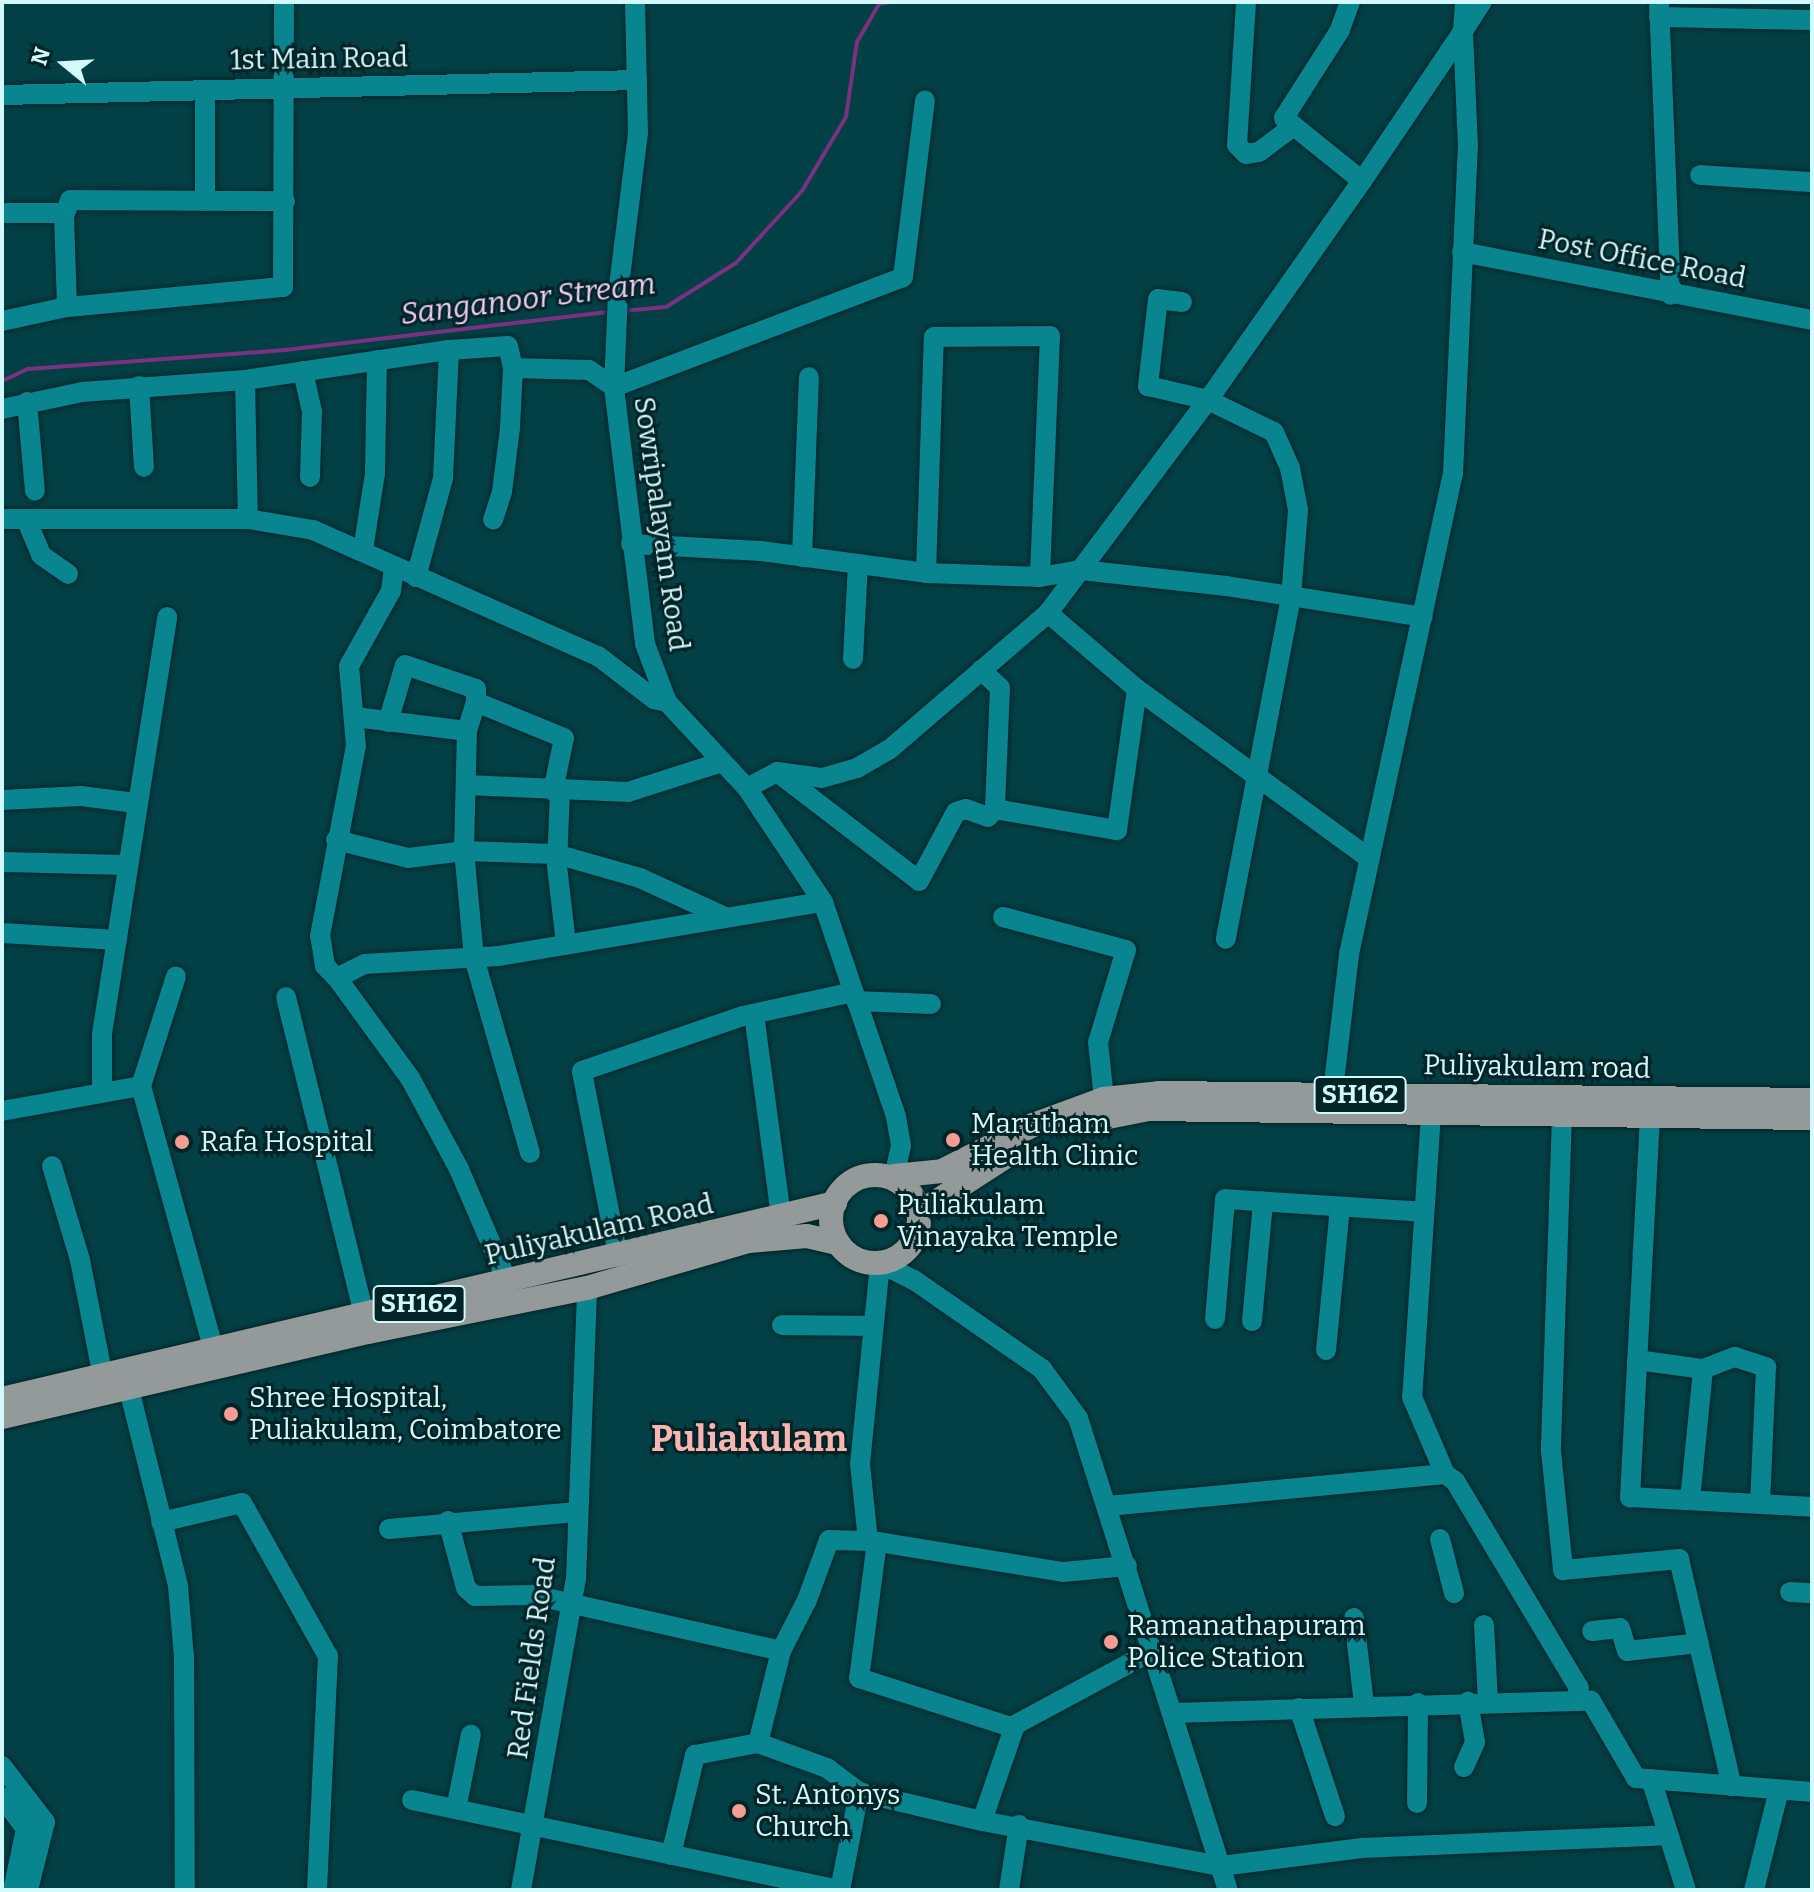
<!DOCTYPE html>
<html>
<head>
<meta charset="utf-8">
<style>
  body { margin:0 }
  #map { position:relative; width:1814px; height:1892px; overflow:hidden; background:#024045; font-family:Bitter,serif }
  div>[style] { position:absolute }
  [style*='--x'] { left:calc(var(--x)*1px); top:calc(var(--y)*1px); width:calc(var(--w)*1px); rotate:calc(var(--a)*1deg) }
  .stream>* { height:4px; margin:-2px; padding:0 2px; transform-origin:2px; border-radius:2px; background:#7a3180 }
  .roads { filter:drop-shadow(0 0 2px #032427) drop-shadow(0 0 2px #032427) }
  .minor>* { height:20px; margin:-10px; padding:0 10px; transform-origin:10px; border-radius:10px; background:#08858f }
  .major>* { height:24px; margin:-12px; padding:0 12px; transform-origin:12px; border-radius:12px; background:#949999 }
  .major>.ring { margin:-12px; padding:0; box-sizing:content-box; background:none; border:24px solid #949999; border-radius:50% }
  .dots>* { width:22px; height:22px; translate:-50% -50%; box-sizing:border-box; border:4px solid #032427; border-radius:50% }
  span { translate:-50% -50%; white-space:nowrap; text-align:center; line-height:1.15; -webkit-text-stroke:6px #032427; paint-order:stroke }
  .shield-label span { padding:2px 6px; background:#032427; border:2px solid; border-radius:6px; -webkit-text-stroke-width:0 }
  .shield-label { font-size:26px; color:#d4f9fc; font-weight:700 }
  .street-label { font-size:28px; color:#d4f9fc }
  .poi-label { font-size:28px; color:#d4f9fc }
  .left { translate:0 -50%; text-align:left }
  .water-label { font-size:30px; color:#f3ccf6; font-style:italic }
  .district-label { font-size:36px; color:#f9b5b0; font-weight:700 }
  .frame { position:absolute; inset:0; border:4px solid #d4f9fc; pointer-events:none }
  .north { position:absolute; left:24px; top:24px; width:80px; height:80px; -webkit-text-stroke:6px #032427; paint-order:stroke; rotate:288deg; font-size:22px; font-weight:700; line-height:32px; text-align:center; color:#d4f9fc }
  .north::after { content:''; display:block; margin:auto; width:28px; height:36px; background:#d4f9fc; clip-path:polygon(50% 0,100% 100%,50% 72%,0 100%) }
</style>
</head>
<body>
<div id="map">
  <div class="stream">
    <i style="--x:623;--y:311;--w:43;--a:-5.3"></i>
    <i style="--x:666;--y:307;--w:83;--a:-32.2"></i>
    <i style="--x:736;--y:263;--w:98;--a:-47.5"></i>
    <i style="--x:802;--y:191;--w:86;--a:-59.3"></i>
    <i style="--x:846;--y:117;--w:76;--a:-81.7"></i>
    <i style="--x:857;--y:42;--w:44;--a:-59.9"></i>
    <i style="--x:879;--y:4;--w:11;--a:-10"></i>
    <i style="--x:2;--y:381;--w:29;--a:-25"></i>
    <i style="--x:28;--y:369;--w:258;--a:-4.2"></i>
    <i style="--x:285;--y:350;--w:327;--a:-6.7"></i>
  </div>
  <div class="roads">
    <div class="minor">
      <i style="--x:635;--y:2;--w:131;--a:88.7"></i>
      <i style="--x:638;--y:133;--w:161;--a:97.1"></i>
      <i style="--x:618;--y:293;--w:94;--a:92.4"></i>
      <i style="--x:614;--y:387;--w:259;--a:83.1"></i>
      <i style="--x:645;--y:644;--w:62;--a:69.2"></i>
      <i style="--x:667;--y:702;--w:117;--a:47.1"></i>
      <i style="--x:747;--y:788;--w:137;--a:56.3"></i>
      <i style="--x:823;--y:902;--w:227;--a:71.2"></i>
      <i style="--x:896;--y:1117;--w:29;--a:80"></i>
      <i style="--x:901;--y:1146;--w:31;--a:103"></i>
      <i style="--x:1246;--y:2;--w:143;--a:93.6"></i>
      <i style="--x:1237;--y:145;--w:13;--a:45"></i>
      <i style="--x:1246;--y:154;--w:13;--a:-9"></i>
      <i style="--x:1259;--y:152;--w:40;--a:-37"></i>
      <i style="--x:1350;--y:2;--w:30;--a:110"></i>
      <i style="--x:1340;--y:30;--w:104;--a:122.5"></i>
      <i style="--x:1284;--y:118;--w:100;--a:38.9"></i>
      <i style="--x:1659;--y:2;--w:293;--a:87.7"></i>
      <i style="--x:1659;--y:17;--w:153;--a:1.1"></i>
      <i style="--x:2;--y:95;--w:635;--a:-1.35"></i>
      <i style="--x:1700;--y:175;--w:112;--a:3.6"></i>
      <i style="--x:205;--y:201;--w:111;--a:-90"></i>
      <i style="--x:6;--y:213;--w:59;--a:0"></i>
      <i style="--x:1462;--y:252;--w:357;--a:11"></i>
      <i style="--x:1182;--y:302;--w:24;--a:-173"></i>
      <i style="--x:1158;--y:299;--w:88;--a:96.6"></i>
      <i style="--x:1148;--y:386;--w:62;--a:13.1"></i>
      <i style="--x:1208;--y:400;--w:73;--a:25.9"></i>
      <i style="--x:1274;--y:432;--w:39;--a:66"></i>
      <i style="--x:1290;--y:468;--w:43;--a:79.2"></i>
      <i style="--x:1298;--y:510;--w:87;--a:94.6"></i>
      <i style="--x:1291;--y:597;--w:348;--a:100.8"></i>
      <i style="--x:67;--y:307;--w:91;--a:-91.9"></i>
      <i style="--x:64;--y:216;--w:17;--a:-69"></i>
      <i style="--x:70;--y:200;--w:215;--a:0.3"></i>
      <i style="--x:2;--y:321;--w:66;--a:-12.2"></i>
      <i style="--x:67;--y:307;--w:217;--a:-5.3"></i>
      <i style="--x:283;--y:287;--w:285;--a:-89.8"></i>
      <i style="--x:513;--y:368;--w:76;--a:1.5"></i>
      <i style="--x:589;--y:370;--w:30;--a:34"></i>
      <i style="--x:614;--y:387;--w:309;--a:-20.8"></i>
      <i style="--x:903;--y:277;--w:178;--a:-82.9"></i>
      <i style="--x:303;--y:371;--w:42;--a:77.6"></i>
      <i style="--x:312;--y:412;--w:65;--a:91.8"></i>
      <i style="--x:245;--y:380;--w:139;--a:88.8"></i>
      <i style="--x:139;--y:386;--w:81;--a:86.5"></i>
      <i style="--x:27;--y:402;--w:89;--a:84.9"></i>
      <i style="--x:2;--y:409;--w:82;--a:-12"></i>
      <i style="--x:82;--y:392;--w:163;--a:-4.2"></i>
      <i style="--x:245;--y:380;--w:206;--a:-8.4"></i>
      <i style="--x:449;--y:350;--w:59;--a:-3.9"></i>
      <i style="--x:508;--y:346;--w:23;--a:77"></i>
      <i style="--x:513;--y:368;--w:60;--a:92.9"></i>
      <i style="--x:510;--y:428;--w:64;--a:97.1"></i>
      <i style="--x:502;--y:492;--w:29;--a:108"></i>
      <i style="--x:2;--y:519;--w:246;--a:0"></i>
      <i style="--x:248;--y:519;--w:66;--a:9.6"></i>
      <i style="--x:313;--y:530;--w:312;--a:23.9"></i>
      <i style="--x:598;--y:656;--w:71;--a:37.5"></i>
      <i style="--x:654;--y:699;--w:13;--a:13"></i>
      <i style="--x:26;--y:519;--w:39;--a:67"></i>
      <i style="--x:41;--y:555;--w:33;--a:35"></i>
      <i style="--x:631;--y:544;--w:130;--a:3.1"></i>
      <i style="--x:761;--y:551;--w:166;--a:7.6"></i>
      <i style="--x:926;--y:573;--w:114;--a:2"></i>
      <i style="--x:1040;--y:577;--w:42;--a:-9.7"></i>
      <i style="--x:1081;--y:570;--w:146;--a:6.3"></i>
      <i style="--x:1226;--y:586;--w:199;--a:8.9"></i>
      <i style="--x:363;--y:550;--w:78;--a:-81.1"></i>
      <i style="--x:375;--y:473;--w:113;--a:-89"></i>
      <i style="--x:802;--y:557;--w:180;--a:-87.8"></i>
      <i style="--x:926;--y:573;--w:236;--a:-88.1"></i>
      <i style="--x:934;--y:337;--w:116;--a:-0.5"></i>
      <i style="--x:1050;--y:336;--w:241;--a:92.4"></i>
      <i style="--x:416;--y:577;--w:103;--a:-74.7"></i>
      <i style="--x:443;--y:478;--w:128;--a:-87.3"></i>
      <i style="--x:1048;--y:613;--w:117;--a:40.5"></i>
      <i style="--x:1137;--y:689;--w:288;--a:36.1"></i>
      <i style="--x:853;--y:659;--w:95;--a:-87"></i>
      <i style="--x:981;--y:670;--w:26;--a:43"></i>
      <i style="--x:1000;--y:688;--w:121;--a:92.4"></i>
      <i style="--x:995;--y:809;--w:124;--a:9.8"></i>
      <i style="--x:1117;--y:830;--w:142;--a:-81.9"></i>
      <i style="--x:355;--y:717;--w:113;--a:7.1"></i>
      <i style="--x:388;--y:722;--w:59;--a:-73.4"></i>
      <i style="--x:405;--y:665;--w:75;--a:18.7"></i>
      <i style="--x:476;--y:689;--w:13;--a:90"></i>
      <i style="--x:781;--y:775;--w:174;--a:37.5"></i>
      <i style="--x:919;--y:881;--w:78;--a:-61.8"></i>
      <i style="--x:956;--y:812;--w:10;--a:-17"></i>
      <i style="--x:966;--y:809;--w:23;--a:20"></i>
      <i style="--x:988;--y:817;--w:11;--a:-49"></i>
      <i style="--x:466;--y:785;--w:162;--a:2.5"></i>
      <i style="--x:628;--y:792;--w:99;--a:-17.7"></i>
      <i style="--x:747;--y:788;--w:34;--a:-28"></i>
      <i style="--x:777;--y:772;--w:45;--a:7.6"></i>
      <i style="--x:822;--y:778;--w:36;--a:-16"></i>
      <i style="--x:857;--y:768;--w:38;--a:-30"></i>
      <i style="--x:890;--y:749;--w:208;--a:-40.7"></i>
      <i style="--x:1048;--y:613;--w:266;--a:-53.1"></i>
      <i style="--x:1208;--y:400;--w:268;--a:-54.9"></i>
      <i style="--x:1362;--y:181;--w:181;--a:-56"></i>
      <i style="--x:1463;--y:31;--w:29;--a:-86"></i>
      <i style="--x:560;--y:791;--w:75;--a:92.3"></i>
      <i style="--x:557;--y:866;--w:79;--a:83.4"></i>
      <i style="--x:2;--y:800;--w:79;--a:-2.9"></i>
      <i style="--x:81;--y:796;--w:55;--a:7.3"></i>
      <i style="--x:336;--y:840;--w:74;--a:14"></i>
      <i style="--x:408;--y:858;--w:56;--a:-7.1"></i>
      <i style="--x:464;--y:851;--w:92;--a:1.9"></i>
      <i style="--x:556;--y:854;--w:87;--a:15.9"></i>
      <i style="--x:640;--y:878;--w:91;--a:24.6"></i>
      <i style="--x:5;--y:862;--w:121;--a:1.4"></i>
      <i style="--x:1003;--y:917;--w:127;--a:15"></i>
      <i style="--x:1126;--y:950;--w:96;--a:106.9"></i>
      <i style="--x:1098;--y:1042;--w:57;--a:84"></i>
      <i style="--x:2;--y:933;--w:115;--a:3.5"></i>
      <i style="--x:337;--y:978;--w:17;--a:-135"></i>
      <i style="--x:325;--y:966;--w:30;--a:-99"></i>
      <i style="--x:320;--y:936;--w:193;--a:-79.3"></i>
      <i style="--x:356;--y:746;--w:80;--a:-95"></i>
      <i style="--x:349;--y:666;--w:86;--a:-60.8"></i>
      <i style="--x:391;--y:591;--w:25;--a:-83"></i>
      <i style="--x:286;--y:997;--w:341;--a:76.2"></i>
      <i style="--x:856;--y:1001;--w:75;--a:2.3"></i>
      <i style="--x:754;--y:1014;--w:205;--a:82.4"></i>
      <i style="--x:141;--y:1086;--w:115;--a:-72.3"></i>
      <i style="--x:102;--y:1090;--w:56;--a:-90"></i>
      <i style="--x:102;--y:1034;--w:422;--a:-81.1"></i>
      <i style="--x:1331;--y:1108;--w:155;--a:-83.3"></i>
      <i style="--x:1349;--y:954;--w:491;--a:-77.8"></i>
      <i style="--x:1453;--y:474;--w:327;--a:-87.4"></i>
      <i style="--x:1468;--y:147;--w:116;--a:-92.5"></i>
      <i style="--x:1463;--y:31;--w:35;--a:-57"></i>
      <i style="--x:2;--y:1111;--w:141;--a:-10.2"></i>
      <i style="--x:141;--y:1086;--w:286;--a:74.6"></i>
      <i style="--x:1431;--y:1114;--w:284;--a:93.8"></i>
      <i style="--x:1412;--y:1397;--w:84;--a:66.8"></i>
      <i style="--x:1445;--y:1474;--w:12;--a:35"></i>
      <i style="--x:1455;--y:1481;--w:241;--a:59.1"></i>
      <i style="--x:1579;--y:1688;--w:13;--a:103"></i>
      <i style="--x:1562;--y:1114;--w:337;--a:91.9"></i>
      <i style="--x:1551;--y:1451;--w:120;--a:84.2"></i>
      <i style="--x:1563;--y:1570;--w:117;--a:-5.4"></i>
      <i style="--x:1679;--y:1559;--w:233;--a:76.9"></i>
      <i style="--x:1650;--y:1116;--w:382;--a:93"></i>
      <i style="--x:1630;--y:1497;--w:182;--a:3.1"></i>
      <i style="--x:530;--y:1153;--w:203;--a:-106"></i>
      <i style="--x:474;--y:958;--w:107;--a:-95.3"></i>
      <i style="--x:464;--y:851;--w:120;--a:-88.6"></i>
      <i style="--x:467;--y:731;--w:30;--a:-73"></i>
      <i style="--x:476;--y:702;--w:95;--a:22.2"></i>
      <i style="--x:564;--y:738;--w:54;--a:101.7"></i>
      <i style="--x:52;--y:1166;--w:98;--a:73.4"></i>
      <i style="--x:80;--y:1260;--w:119;--a:78.9"></i>
      <i style="--x:618;--y:1257;--w:189;--a:-101"></i>
      <i style="--x:582;--y:1071;--w:170;--a:-18.9"></i>
      <i style="--x:743;--y:1016;--w:113;--a:-12.3"></i>
      <i style="--x:508;--y:1283;--w:124;--a:-113.3"></i>
      <i style="--x:459;--y:1169;--w:103;--a:-118.3"></i>
      <i style="--x:410;--y:1078;--w:124;--a:-126.1"></i>
      <i style="--x:337;--y:978;--w:31;--a:-27"></i>
      <i style="--x:365;--y:964;--w:134;--a:-3.4"></i>
      <i style="--x:499;--y:956;--w:328;--a:-9.5"></i>
      <i style="--x:1215;--y:1319;--w:120;--a:-85.2"></i>
      <i style="--x:1225;--y:1199;--w:199;--a:3.7"></i>
      <i style="--x:1252;--y:1321;--w:120;--a:-84.7"></i>
      <i style="--x:782;--y:1325;--w:90;--a:0.6"></i>
      <i style="--x:1326;--y:1350;--w:144;--a:-84.4"></i>
      <i style="--x:1637;--y:1360;--w:67;--a:7.8"></i>
      <i style="--x:1703;--y:1369;--w:34;--a:-21"></i>
      <i style="--x:1735;--y:1357;--w:33;--a:18"></i>
      <i style="--x:1766;--y:1367;--w:137;--a:92.5"></i>
      <i style="--x:125;--y:1373;--w:219;--a:76"></i>
      <i style="--x:178;--y:1586;--w:71;--a:85.2"></i>
      <i style="--x:184;--y:1657;--w:233;--a:89.8"></i>
      <i style="--x:1690;--y:1500;--w:132;--a:-84.3"></i>
      <i style="--x:1107;--y:1506;--w:340;--a:-5.4"></i>
      <i style="--x:448;--y:1521;--w:69;--a:75"></i>
      <i style="--x:466;--y:1588;--w:12;--a:42"></i>
      <i style="--x:475;--y:1596;--w:58;--a:-1"></i>
      <i style="--x:533;--y:1595;--w:254;--a:12.7"></i>
      <i style="--x:161;--y:1522;--w:83;--a:-13.2"></i>
      <i style="--x:242;--y:1503;--w:176;--a:60.7"></i>
      <i style="--x:328;--y:1656;--w:234;--a:92.7"></i>
      <i style="--x:389;--y:1529;--w:188;--a:-5.2"></i>
      <i style="--x:1440;--y:1539;--w:56;--a:75.5"></i>
      <i style="--x:868;--y:1541;--w:77;--a:-95.9"></i>
      <i style="--x:860;--y:1464;--w:202;--a:-84.3"></i>
      <i style="--x:880;--y:1263;--w:38;--a:27"></i>
      <i style="--x:914;--y:1280;--w:156;--a:34.8"></i>
      <i style="--x:1042;--y:1369;--w:61;--a:53.7"></i>
      <i style="--x:1078;--y:1418;--w:495;--a:72.4"></i>
      <i style="--x:877;--y:1542;--w:137;--a:97.5"></i>
      <i style="--x:859;--y:1678;--w:163;--a:17.9"></i>
      <i style="--x:1014;--y:1728;--w:98;--a:109"></i>
      <i style="--x:1127;--y:1566;--w:64;--a:174.6"></i>
      <i style="--x:1063;--y:1572;--w:194;--a:-170.8"></i>
      <i style="--x:871;--y:1541;--w:42;--a:-178.6"></i>
      <i style="--x:829;--y:1540;--w:64;--a:110.1"></i>
      <i style="--x:807;--y:1600;--w:57;--a:117"></i>
      <i style="--x:781;--y:1651;--w:95;--a:104"></i>
      <i style="--x:758;--y:1743;--w:73;--a:19.9"></i>
      <i style="--x:827;--y:1768;--w:40;--a:37"></i>
      <i style="--x:859;--y:1792;--w:126;--a:13.3"></i>
      <i style="--x:982;--y:1821;--w:243;--a:10.7"></i>
      <i style="--x:1221;--y:1866;--w:142;--a:-7.3"></i>
      <i style="--x:1362;--y:1848;--w:306;--a:-2.4"></i>
      <i style="--x:1790;--y:1592;--w:22;--a:3"></i>
      <i style="--x:1354;--y:1618;--w:88;--a:83.4"></i>
      <i style="--x:1484;--y:1625;--w:77;--a:87"></i>
      <i style="--x:1592;--y:1631;--w:28;--a:-6"></i>
      <i style="--x:1620;--y:1628;--w:24;--a:73"></i>
      <i style="--x:1627;--y:1651;--w:72;--a:-6.3"></i>
      <i style="--x:1299;--y:1708;--w:114;--a:71.6"></i>
      <i style="--x:1175;--y:1713;--w:416;--a:-1.7"></i>
      <i style="--x:1591;--y:1701;--w:89;--a:59.7"></i>
      <i style="--x:1636;--y:1778;--w:177;--a:4.5"></i>
      <i style="--x:1011;--y:1727;--w:162;--a:-28.3"></i>
      <i style="--x:2;--y:1766;--w:71;--a:52.5"></i>
      <i style="--x:45;--y:1822;--w:70;--a:104"></i>
      <i style="--x:1464;--y:1767;--w:27;--a:-66"></i>
      <i style="--x:1475;--y:1742;--w:41;--a:-99.9"></i>
      <i style="--x:1651;--y:1779;--w:116;--a:72.5"></i>
      <i style="--x:2;--y:1797;--w:40;--a:53"></i>
      <i style="--x:26;--y:1829;--w:62;--a:102"></i>
      <i style="--x:412;--y:1800;--w:437;--a:11.9"></i>
      <i style="--x:1417;--y:1803;--w:100;--a:-89.4"></i>
      <i style="--x:456;--y:1809;--w:76;--a:-78.7"></i>
      <i style="--x:671;--y:1855;--w:103;--a:-76.5"></i>
      <i style="--x:695;--y:1755;--w:64;--a:-10.8"></i>
      <i style="--x:521;--y:1890;--w:316;--a:-80"></i>
      <i style="--x:576;--y:1579;--w:291;--a:-87.8"></i>
      <i style="--x:840;--y:1890;--w:100;--a:-79"></i>
      <i style="--x:1009;--y:1890;--w:66;--a:-81.3"></i>
      <i style="--x:1754;--y:1890;--w:103;--a:-76"></i>
    </div>
    <div class="major">
      <i style="--x:1078;--y:1123;--w:72;--a:-11.2"></i>
      <i style="--x:1149;--y:1109;--w:663;--a:0.78"></i>
      <i class="ring" style="left:831px;top:1175px;width:64px;height:64px"></i>
      <i style="--x:894;--y:1176;--w:48;--a:-5.9"></i>
      <i style="--x:942;--y:1171;--w:102;--a:-26.8"></i>
      <i style="--x:1033;--y:1125;--w:76;--a:-20.1"></i>
      <i style="--x:1104;--y:1099;--w:55;--a:-6.2"></i>
      <i style="--x:1159;--y:1093;--w:653;--a:0.61"></i>
      <i style="--x:920;--y:1212;--w:101;--a:-32.9"></i>
      <i style="--x:2;--y:1399;--w:856;--a:-13.24"></i>
      <i style="--x:2;--y:1417;--w:376;--a:-13.1"></i>
      <i style="--x:368;--y:1332;--w:223;--a:-11.4"></i>
      <i style="--x:587;--y:1288;--w:169;--a:-16.2"></i>
      <i style="--x:749;--y:1241;--w:58;--a:-4.9"></i>
      <i style="--x:807;--y:1236;--w:32;--a:13"></i>
    </div>
  </div>
  <div class="dots">
    <i style="left:953px;top:1140px;background:#f59c95"></i>
    <i style="left:182px;top:1142px;background:#f59c95"></i>
    <i style="left:881px;top:1221px;background:#f59c95"></i>
    <i style="left:231px;top:1414px;background:#f59c95"></i>
    <i style="left:1111px;top:1642px;background:#f59c95"></i>
    <i style="left:739px;top:1811px;background:#f59c95"></i>
  </div>
  <div class="shield-label">
    <span style="left:1360px;top:1095px">SH162</span>
    <span style="left:419px;top:1304px">SH162</span>
  </div>
  <div class="street-label">
    <span style="left:319px;top:59px;rotate:-1deg">1st Main Road</span>
    <span style="left:1642px;top:259px;rotate:11deg">Post Office Road</span>
    <span style="left:661px;top:524px;rotate:82deg">Sowripalayam Road</span>
    <span style="left:1537px;top:1067px;rotate:1deg">Puliyakulam road</span>
    <span style="left:599px;top:1230px;rotate:-13deg">Puliyakulam Road</span>
    <span style="left:532px;top:1658px;rotate:-82deg">Red Fields Road</span>
  </div>
  <div class="poi-label">
    <span class="left" style="left:971px;top:1140px">Marutham<br>Health Clinic</span>
    <span class="left" style="left:200px;top:1142px">Rafa Hospital</span>
    <span class="left" style="left:897px;top:1221px">Puliakulam<br>Vinayaka Temple</span>
    <span class="left" style="left:249px;top:1414px">Shree Hospital,<br>Puliakulam, Coimbatore</span>
    <span class="left" style="left:1127px;top:1642px">Ramanathapuram<br>Police Station</span>
    <span class="left" style="left:755px;top:1811px">St. Antonys<br>Church</span>
  </div>
  <div class="water-label">
    <span style="left:528px;top:299px;rotate:-7deg">Sanganoor Stream</span>
  </div>
  <div class="district-label">
    <span style="left:749px;top:1440px">Puliakulam</span>
  </div>
  <div class="frame"></div>
  <div class="north">N</div>
</div>
</body>
</html>
